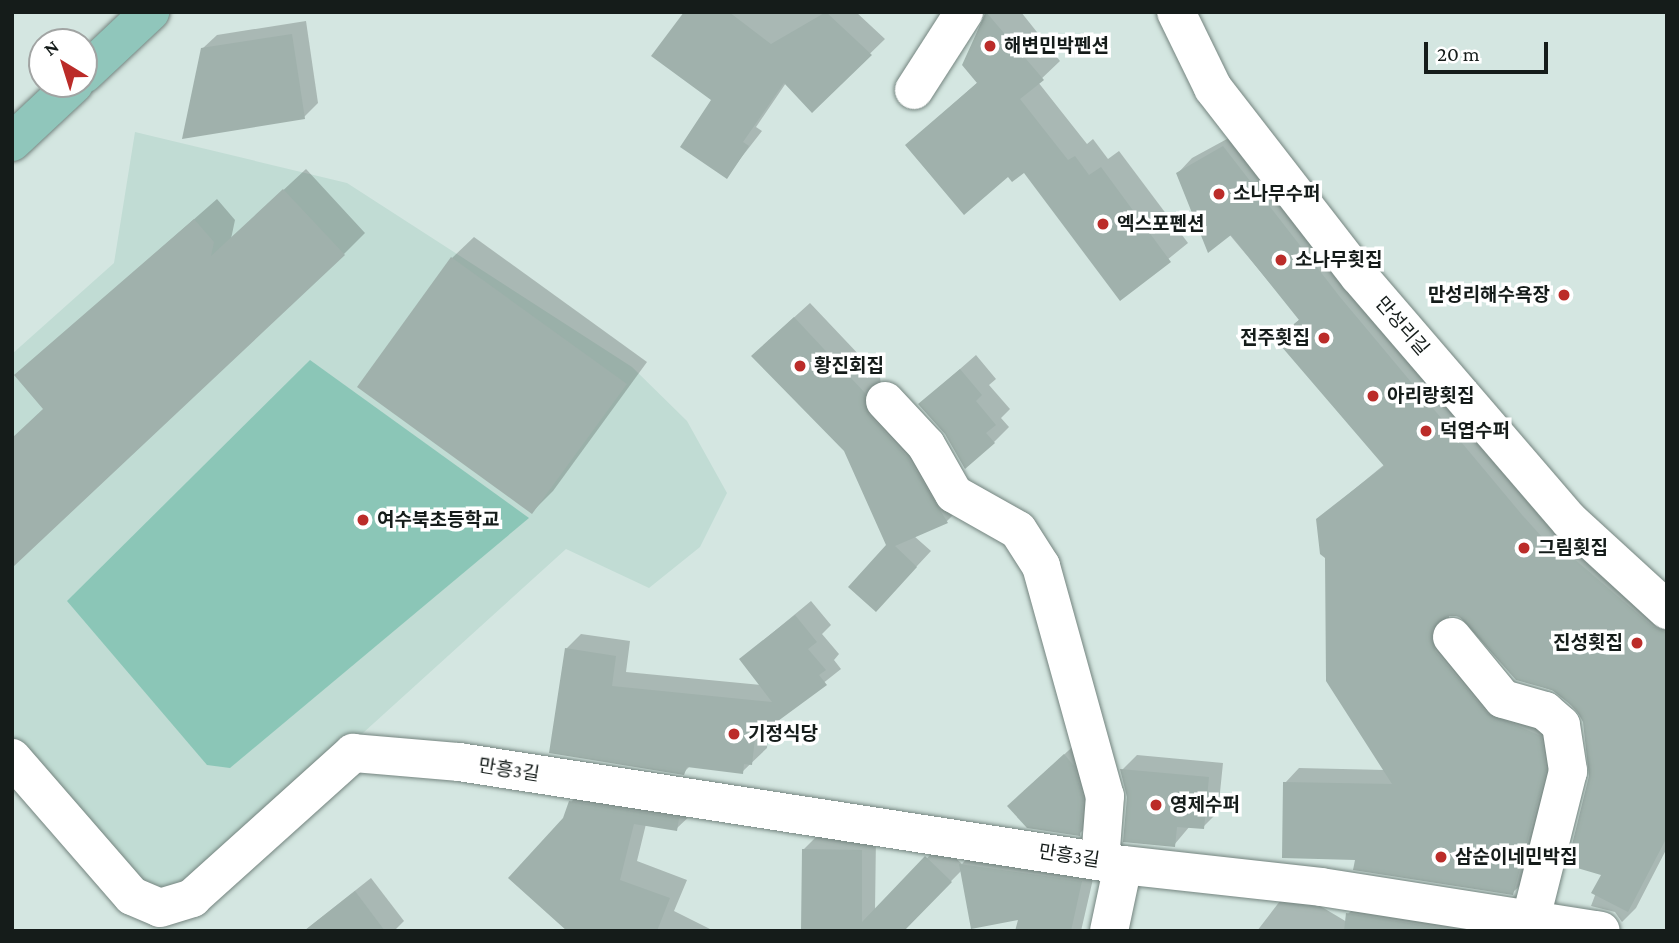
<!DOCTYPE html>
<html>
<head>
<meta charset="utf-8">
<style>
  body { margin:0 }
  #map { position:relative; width:1679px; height:943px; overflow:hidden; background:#d4e6e1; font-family:"Crimson Pro","Noto Sans KR",serif }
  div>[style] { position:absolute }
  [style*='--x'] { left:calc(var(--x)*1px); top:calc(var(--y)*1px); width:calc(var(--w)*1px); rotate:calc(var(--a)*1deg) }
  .built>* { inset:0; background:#c1dcd4 }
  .green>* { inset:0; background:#8bc6b7 }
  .shadow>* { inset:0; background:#0003 }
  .building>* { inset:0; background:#a0b1ac }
  .roads { filter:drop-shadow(0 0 2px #74847f) drop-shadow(0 0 2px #74847f) }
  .minor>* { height:38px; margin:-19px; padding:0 19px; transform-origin:19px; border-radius:19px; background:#fff }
  .major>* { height:38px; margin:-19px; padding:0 19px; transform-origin:19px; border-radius:19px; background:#90c6bb }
  .dots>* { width:19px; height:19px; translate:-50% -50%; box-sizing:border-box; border:4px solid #fff; border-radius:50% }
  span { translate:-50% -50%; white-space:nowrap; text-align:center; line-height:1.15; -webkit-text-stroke:7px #fff; paint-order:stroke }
  .poi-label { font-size:19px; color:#151c1a; font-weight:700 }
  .left { translate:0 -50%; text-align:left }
  .right { translate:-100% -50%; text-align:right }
  .street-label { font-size:19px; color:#151c1a }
  .frame { position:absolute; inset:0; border:14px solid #151c1a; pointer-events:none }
  .north { position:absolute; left:28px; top:28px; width:70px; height:70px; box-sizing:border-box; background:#fff; border:2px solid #a1a4a3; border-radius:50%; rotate:322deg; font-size:19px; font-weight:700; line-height:28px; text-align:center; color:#151c1a }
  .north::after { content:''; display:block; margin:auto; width:24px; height:32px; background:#bb2c29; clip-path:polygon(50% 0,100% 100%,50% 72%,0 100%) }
  .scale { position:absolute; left:1424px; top:42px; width:124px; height:32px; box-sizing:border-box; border:4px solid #151c1a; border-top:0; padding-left:9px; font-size:21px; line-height:24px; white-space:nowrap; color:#151c1a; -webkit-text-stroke:5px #fff; paint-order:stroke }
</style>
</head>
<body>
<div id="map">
  <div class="built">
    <i style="clip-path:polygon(135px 132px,347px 183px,632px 367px,687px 421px,727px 493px,700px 547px,649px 588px,566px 549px,182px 897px,145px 898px,12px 741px,12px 354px,114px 263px)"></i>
  </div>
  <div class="green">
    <i style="clip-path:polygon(310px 360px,529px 518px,230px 768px,207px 765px,67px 601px)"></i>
  </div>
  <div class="shadow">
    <i style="clip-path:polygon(686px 12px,856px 12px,885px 39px,812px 110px,786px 83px,756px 127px,762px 131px,726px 177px,714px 100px)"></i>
    <i style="clip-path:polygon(986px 12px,1021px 12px,1060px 61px,1038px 82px,1087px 144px,1093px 139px,1108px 159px,1119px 151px,1188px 243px,1120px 298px,1024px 170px,1009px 175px,907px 145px,978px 82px,964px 64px)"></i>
    <i style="clip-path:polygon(306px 21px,318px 103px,304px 117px,202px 49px,217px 35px)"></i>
    <i style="clip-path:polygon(1238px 133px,1667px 608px,1667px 848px,1636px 908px,1622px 922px,1615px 912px,1591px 906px,1603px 874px,1584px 720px,1560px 693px,1517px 678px,1470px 622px,1449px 613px,1449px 636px,1555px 722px,1559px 754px,1527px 879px,1512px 893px,1357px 858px,1285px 783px,1299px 768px,1385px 770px,1317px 520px,1385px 464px,1277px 340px,1300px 319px,1178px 173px,1192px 158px)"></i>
    <i style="clip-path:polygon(306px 169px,365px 233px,344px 254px,45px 409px,16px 376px,217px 199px,235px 220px,231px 239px)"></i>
    <i style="clip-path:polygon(474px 237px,647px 362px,553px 491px,532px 512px,452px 258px)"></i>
    <i style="clip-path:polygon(810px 303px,880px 377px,883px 400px,962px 506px,947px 521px,914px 536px,931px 551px,890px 595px,888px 545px,845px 450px,768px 341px)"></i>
    <i style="clip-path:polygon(976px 355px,996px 379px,989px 385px,1010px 409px,1001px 418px,1009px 427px,994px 442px,946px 433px,920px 404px)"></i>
    <i style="clip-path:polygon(811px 601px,831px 625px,822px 634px,839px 654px,834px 660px,841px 669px,769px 726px,767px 748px,742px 772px,690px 766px,683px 773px,566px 649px,581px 634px,630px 641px,626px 672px,761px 685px,741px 659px)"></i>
    <i style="clip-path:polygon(1079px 741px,1094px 819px,1079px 834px,1024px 791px)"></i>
    <i style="clip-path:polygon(1137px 755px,1223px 763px,1218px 812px,1203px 827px,1190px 826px,1174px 845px,1122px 770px)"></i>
    <i style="clip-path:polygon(589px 784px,695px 811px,676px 829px,646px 824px,637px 861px,687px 880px,674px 911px,714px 931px,569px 931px,564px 819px,571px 802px)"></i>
    <i style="clip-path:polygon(817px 836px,876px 836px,875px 911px,941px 844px,962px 864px,976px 849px,1096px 866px,1081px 931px,1017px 931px,1021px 918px,962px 870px,902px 931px,803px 931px,803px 850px)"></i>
    <i style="clip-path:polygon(371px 878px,404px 921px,394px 931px,304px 931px)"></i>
    <i style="clip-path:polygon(1290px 888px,1347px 922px,1348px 914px,1364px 898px,1568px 931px,1257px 931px)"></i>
  </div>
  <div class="building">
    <i style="clip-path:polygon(684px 12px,729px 12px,771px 44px,826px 12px,872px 55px,812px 113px,784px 83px,743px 142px,749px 146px,727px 179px,680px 147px,711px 100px,651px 56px)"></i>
    <i style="clip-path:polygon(986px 12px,1044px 80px,1020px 99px,1068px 160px,1075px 156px,1089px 175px,1101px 167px,1171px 262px,1120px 301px,1024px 173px,1012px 182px,1008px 177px,964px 215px,905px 145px,977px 83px,962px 65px)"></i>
    <i style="clip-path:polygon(292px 34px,305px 119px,182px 139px,201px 48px)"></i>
    <i style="clip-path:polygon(1223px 146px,1340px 297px,1523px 516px,1560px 557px,1565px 551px,1652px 626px,1667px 633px,1667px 837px,1628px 912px,1591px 893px,1601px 875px,1567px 865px,1589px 776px,1583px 722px,1576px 709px,1552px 690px,1516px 680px,1459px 616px,1448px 616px,1432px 629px,1435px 651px,1487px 713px,1541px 736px,1546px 770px,1513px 895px,1353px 870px,1355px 860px,1282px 858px,1283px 782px,1392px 784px,1326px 681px,1325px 558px,1320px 554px,1316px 519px,1384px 466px,1275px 339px,1299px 320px,1231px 235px,1208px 253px,1176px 173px)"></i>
    <i style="clip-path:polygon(283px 189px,345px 255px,12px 568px,12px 438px,43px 409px,14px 375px,194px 219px,214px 242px,211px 256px)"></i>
    <i style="clip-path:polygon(451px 257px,627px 384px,532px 514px,357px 387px)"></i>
    <i style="clip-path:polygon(794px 317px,865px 393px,869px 415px,908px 458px,948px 523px,895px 546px,917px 567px,876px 612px,848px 587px,886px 545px,844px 451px,751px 356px)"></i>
    <i style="clip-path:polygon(960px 369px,982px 395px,976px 401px,996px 425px,986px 433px,995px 443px,965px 469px,945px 434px,918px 404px)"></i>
    <i style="clip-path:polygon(795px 615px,817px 642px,808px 649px,826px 670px,819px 675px,827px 685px,755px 738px,752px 765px,744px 764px,743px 774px,687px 767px,684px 775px,549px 753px,565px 648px,616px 656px,612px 686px,772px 702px,739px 659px)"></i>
    <i style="clip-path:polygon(1064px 754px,1074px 766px,1083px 798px,1080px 836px,1027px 828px,1007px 806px)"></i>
    <i style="clip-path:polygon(1120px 769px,1209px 777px,1204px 829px,1177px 827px,1175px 847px,1123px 842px,1127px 797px)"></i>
    <i style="clip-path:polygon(569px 801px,679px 818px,677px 831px,634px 824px,620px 880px,670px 898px,657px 931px,567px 931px,508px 878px,563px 818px)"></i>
    <i style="clip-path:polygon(802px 849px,862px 850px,862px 922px,925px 856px,952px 882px,904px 931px,801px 931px)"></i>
    <i style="clip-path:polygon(959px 864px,1082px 881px,1071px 931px,1015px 931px,1018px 920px,971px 929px)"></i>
    <i style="clip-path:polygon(355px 891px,385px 931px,304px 931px)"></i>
    <i style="clip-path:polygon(1346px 913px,1459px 931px,1344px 931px)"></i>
  </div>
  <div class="roads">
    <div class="minor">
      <i style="--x:1176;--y:12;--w:85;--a:64"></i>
      <i style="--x:1213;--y:88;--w:238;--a:52.2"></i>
      <i style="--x:1359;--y:276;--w:323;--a:49.3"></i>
      <i style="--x:1570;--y:521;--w:132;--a:42.5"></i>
      <i style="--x:914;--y:90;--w:93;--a:-57.3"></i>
      <i style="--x:885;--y:401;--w:60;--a:47"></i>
      <i style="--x:926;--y:445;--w:56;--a:60.3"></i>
      <i style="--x:954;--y:494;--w:73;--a:29.4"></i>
      <i style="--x:1018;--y:530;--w:43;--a:57.4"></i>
      <i style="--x:1041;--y:566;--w:239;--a:74.5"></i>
      <i style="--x:1105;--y:796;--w:65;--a:94.4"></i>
      <i style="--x:1452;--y:637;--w:80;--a:50.6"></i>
      <i style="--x:1503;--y:699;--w:44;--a:15.9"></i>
      <i style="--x:1545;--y:711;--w:21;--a:41"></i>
      <i style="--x:1561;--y:725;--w:47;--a:81.3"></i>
      <i style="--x:1568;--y:771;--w:152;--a:104.1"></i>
      <i style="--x:12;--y:758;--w:183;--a:49"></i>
      <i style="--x:132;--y:896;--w:30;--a:23"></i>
      <i style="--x:160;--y:908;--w:34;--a:-17"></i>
      <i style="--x:192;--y:898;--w:217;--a:-42"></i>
      <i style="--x:353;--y:753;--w:106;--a:4.9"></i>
      <i style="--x:459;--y:762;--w:672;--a:8.82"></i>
      <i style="--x:1109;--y:931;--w:67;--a:-78"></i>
      <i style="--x:1123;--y:865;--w:199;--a:6.3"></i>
      <i style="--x:1321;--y:887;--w:283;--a:8.9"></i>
    </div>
    <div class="major">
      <i style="--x:84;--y:74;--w:91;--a:-43.2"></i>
      <i style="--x:12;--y:142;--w:85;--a:-43.1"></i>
    </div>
  </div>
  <div class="dots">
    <i style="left:990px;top:46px;background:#bb2c29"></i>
    <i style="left:1219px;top:194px;background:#bb2c29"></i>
    <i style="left:1103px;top:224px;background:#bb2c29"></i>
    <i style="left:1281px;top:260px;background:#bb2c29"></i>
    <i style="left:1564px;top:295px;background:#bb2c29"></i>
    <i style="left:1324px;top:338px;background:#bb2c29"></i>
    <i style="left:800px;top:366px;background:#bb2c29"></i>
    <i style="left:1373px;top:396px;background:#bb2c29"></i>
    <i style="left:1426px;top:431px;background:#bb2c29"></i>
    <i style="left:363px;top:520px;background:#bb2c29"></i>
    <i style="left:1524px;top:548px;background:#bb2c29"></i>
    <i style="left:1637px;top:643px;background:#bb2c29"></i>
    <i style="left:734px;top:734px;background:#bb2c29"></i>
    <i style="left:1156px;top:805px;background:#bb2c29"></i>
    <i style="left:1441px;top:857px;background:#bb2c29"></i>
  </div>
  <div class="poi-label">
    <span class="left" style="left:1004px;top:46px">해변민박펜션</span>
    <span class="left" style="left:1233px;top:194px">소나무수퍼</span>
    <span class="left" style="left:1117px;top:224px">엑스포펜션</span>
    <span class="left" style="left:1295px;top:260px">소나무횟집</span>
    <span class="right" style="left:1550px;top:295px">만성리해수욕장</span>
    <span class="right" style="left:1310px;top:338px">전주횟집</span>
    <span class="left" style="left:814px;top:366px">황진회집</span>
    <span class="left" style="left:1387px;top:396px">아리랑횟집</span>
    <span class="left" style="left:1440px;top:431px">덕엽수퍼</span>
    <span class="left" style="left:377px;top:520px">여수북초등학교</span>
    <span class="left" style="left:1538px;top:548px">그림횟집</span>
    <span class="right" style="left:1623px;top:643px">진성횟집</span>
    <span class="left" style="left:748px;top:734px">기정식당</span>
    <span class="left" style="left:1170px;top:805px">영제수퍼</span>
    <span class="left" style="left:1455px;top:857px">삼순이네민박집</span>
  </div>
  <div class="street-label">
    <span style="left:1402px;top:326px;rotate:49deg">만성리길</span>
    <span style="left:509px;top:770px;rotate:9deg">만흥3길</span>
    <span style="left:1069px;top:856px;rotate:9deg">만흥3길</span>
  </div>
  <div class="frame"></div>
  <div class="north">N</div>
  <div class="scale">20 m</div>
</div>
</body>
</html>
